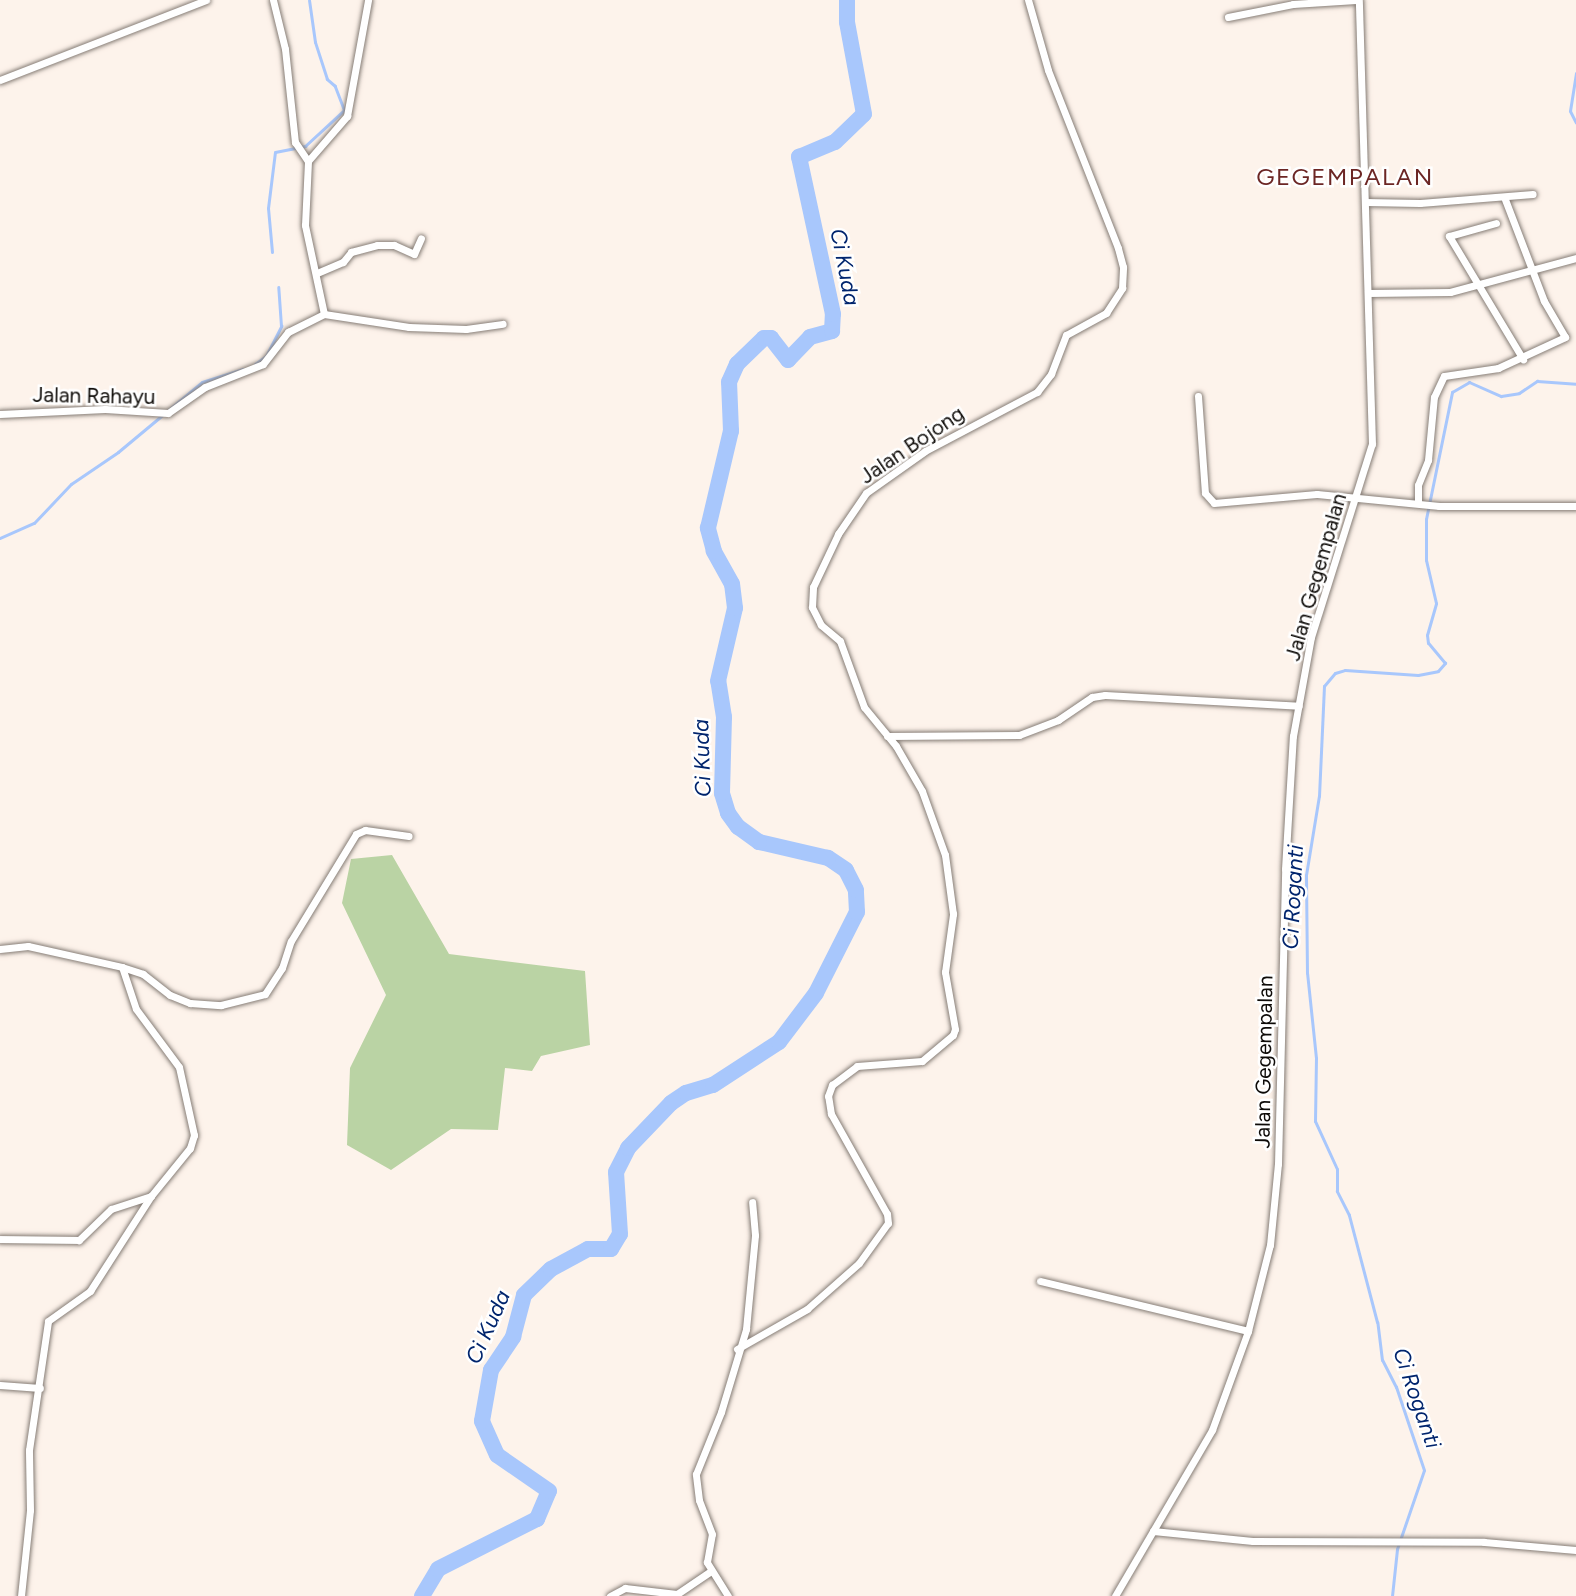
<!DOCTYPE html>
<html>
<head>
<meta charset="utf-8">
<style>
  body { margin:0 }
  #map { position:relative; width:1576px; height:1596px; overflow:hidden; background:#fdf3eb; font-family:Figtree,sans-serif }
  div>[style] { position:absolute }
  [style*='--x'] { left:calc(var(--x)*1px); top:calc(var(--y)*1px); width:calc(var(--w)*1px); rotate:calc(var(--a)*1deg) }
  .green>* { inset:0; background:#bad3a4 }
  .stream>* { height:3px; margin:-1.5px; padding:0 1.5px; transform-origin:1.5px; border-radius:1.5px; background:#a8c7fc }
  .river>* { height:16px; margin:-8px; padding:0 8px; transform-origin:8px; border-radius:8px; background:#a8c7fc }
  .roads { filter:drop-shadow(0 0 2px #867d76) drop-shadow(0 0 2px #867d76) }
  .minor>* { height:7px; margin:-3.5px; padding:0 3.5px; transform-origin:3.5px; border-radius:3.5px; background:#fff }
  span { translate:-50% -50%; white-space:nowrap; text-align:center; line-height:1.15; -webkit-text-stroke:5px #fff; paint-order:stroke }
  .street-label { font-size:21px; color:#0e0b08 }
  .water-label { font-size:22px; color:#00246d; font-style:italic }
  .quarter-label { font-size:24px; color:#6c2624; letter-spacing:1.5px }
</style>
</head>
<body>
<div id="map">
  <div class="green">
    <i style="clip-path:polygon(392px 855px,449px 954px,585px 971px,590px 1045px,541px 1056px,532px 1071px,505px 1068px,498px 1130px,451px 1129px,391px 1170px,347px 1145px,350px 1068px,386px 995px,342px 903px,351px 859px)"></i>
  </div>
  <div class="stream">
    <i style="--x:1576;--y:73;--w:38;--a:99"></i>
    <i style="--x:1570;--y:111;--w:13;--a:63"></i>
    <i style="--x:272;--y:252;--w:44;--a:-95.2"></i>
    <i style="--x:268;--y:208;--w:56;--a:-82.9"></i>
    <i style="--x:275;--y:152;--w:31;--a:-11"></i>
    <i style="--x:305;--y:146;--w:53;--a:-42.7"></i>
    <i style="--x:344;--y:110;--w:26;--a:-111"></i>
    <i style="--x:335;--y:86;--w:11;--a:-139"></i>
    <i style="--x:327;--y:79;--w:39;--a:-108"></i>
    <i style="--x:315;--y:42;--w:42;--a:-98.1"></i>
    <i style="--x:255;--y:364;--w:14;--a:-36"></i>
    <i style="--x:266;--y:356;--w:34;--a:-63"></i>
    <i style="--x:281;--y:326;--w:39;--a:-94"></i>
    <i style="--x:0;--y:538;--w:37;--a:-24"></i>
    <i style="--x:34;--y:523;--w:54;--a:-46.5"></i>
    <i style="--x:71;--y:484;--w:57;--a:-34.2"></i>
    <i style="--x:118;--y:452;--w:109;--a:-39.8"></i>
    <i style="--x:202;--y:382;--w:43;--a:-17.6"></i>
    <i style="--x:1392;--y:1596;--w:47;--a:-83.9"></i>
    <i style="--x:1397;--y:1549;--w:83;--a:-71.1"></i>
    <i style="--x:1424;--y:1470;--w:88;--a:-108.6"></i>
    <i style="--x:1396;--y:1387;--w:30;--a:-117"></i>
    <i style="--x:1382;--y:1360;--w:38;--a:-97"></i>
    <i style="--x:1377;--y:1322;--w:111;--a:-104.7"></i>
    <i style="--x:1349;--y:1215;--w:27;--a:-117"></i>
    <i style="--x:1337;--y:1191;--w:22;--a:-90"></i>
    <i style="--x:1337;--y:1169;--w:53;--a:-114.6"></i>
    <i style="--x:1315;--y:1121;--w:63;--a:-89.1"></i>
    <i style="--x:1316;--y:1058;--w:85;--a:-96"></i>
    <i style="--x:1307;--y:973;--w:98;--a:-90.6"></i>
    <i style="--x:1306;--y:875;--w:80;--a:-80.7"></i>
    <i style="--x:1319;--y:796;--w:110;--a:-87.4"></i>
    <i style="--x:1324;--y:686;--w:17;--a:-50"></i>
    <i style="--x:1335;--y:673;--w:10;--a:-17"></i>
    <i style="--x:1345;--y:670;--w:73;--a:3.9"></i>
    <i style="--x:1418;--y:675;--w:20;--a:-11"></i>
    <i style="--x:1438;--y:671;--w:11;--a:-49"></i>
    <i style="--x:1445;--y:663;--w:26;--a:-130"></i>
    <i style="--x:1428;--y:643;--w:8;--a:-97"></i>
    <i style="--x:1427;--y:635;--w:33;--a:-74"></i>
    <i style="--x:1436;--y:603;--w:44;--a:-103.1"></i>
    <i style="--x:1426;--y:560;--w:41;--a:-90"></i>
    <i style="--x:1426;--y:519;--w:130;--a:-78.4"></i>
    <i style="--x:1452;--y:392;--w:20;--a:-30"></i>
    <i style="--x:1469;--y:382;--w:35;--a:24"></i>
    <i style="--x:1501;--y:396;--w:18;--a:-9"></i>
    <i style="--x:1519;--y:393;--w:22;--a:-34"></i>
    <i style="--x:1537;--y:381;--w:39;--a:4"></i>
  </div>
  <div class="river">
    <i style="--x:422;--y:1596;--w:31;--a:-59"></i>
    <i style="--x:438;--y:1569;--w:111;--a:-26.8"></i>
    <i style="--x:537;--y:1519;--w:30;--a:-67"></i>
    <i style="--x:549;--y:1491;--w:63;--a:-145.3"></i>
    <i style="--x:497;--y:1455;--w:37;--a:-114"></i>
    <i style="--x:482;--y:1421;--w:52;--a:-80"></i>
    <i style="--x:491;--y:1370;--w:40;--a:-56"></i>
    <i style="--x:513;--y:1337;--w:43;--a:-75.3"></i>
    <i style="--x:524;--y:1295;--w:37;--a:-44"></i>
    <i style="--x:551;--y:1269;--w:42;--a:-28.4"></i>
    <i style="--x:588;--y:1249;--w:23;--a:0"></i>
    <i style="--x:611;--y:1249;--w:17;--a:-59"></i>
    <i style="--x:620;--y:1234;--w:62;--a:-93.7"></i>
    <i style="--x:616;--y:1172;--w:27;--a:-63"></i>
    <i style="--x:628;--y:1148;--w:62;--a:-46.3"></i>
    <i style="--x:671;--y:1103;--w:18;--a:-34"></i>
    <i style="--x:686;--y:1093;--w:28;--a:-17"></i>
    <i style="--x:713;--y:1085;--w:79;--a:-33.1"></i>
    <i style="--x:779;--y:1042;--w:61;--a:-52.9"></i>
    <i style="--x:816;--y:993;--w:91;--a:-63.2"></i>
    <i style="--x:857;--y:912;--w:22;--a:-93"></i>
    <i style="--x:856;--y:890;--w:22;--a:-117"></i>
    <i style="--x:846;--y:870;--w:22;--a:-146"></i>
    <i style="--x:828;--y:858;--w:71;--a:-166.9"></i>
    <i style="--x:759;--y:842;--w:26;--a:-144"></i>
    <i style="--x:738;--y:827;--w:17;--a:-126"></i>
    <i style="--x:728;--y:813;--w:21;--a:-107"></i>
    <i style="--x:722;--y:793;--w:76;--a:-88.5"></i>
    <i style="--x:724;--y:717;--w:36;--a:-99"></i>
    <i style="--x:718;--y:681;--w:75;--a:-76.9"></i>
    <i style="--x:735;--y:608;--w:24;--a:-97"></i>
    <i style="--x:732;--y:584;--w:38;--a:-119"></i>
    <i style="--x:714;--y:551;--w:24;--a:-105"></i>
    <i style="--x:708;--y:528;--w:100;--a:-76.7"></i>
    <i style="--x:731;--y:431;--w:49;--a:-92.3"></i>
    <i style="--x:729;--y:382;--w:20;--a:-66"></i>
    <i style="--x:737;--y:364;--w:37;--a:-44"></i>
    <i style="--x:764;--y:338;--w:7;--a:0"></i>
    <i style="--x:771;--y:338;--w:28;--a:52"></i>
    <i style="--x:788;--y:360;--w:32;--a:-46"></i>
    <i style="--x:810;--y:337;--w:23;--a:-15"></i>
    <i style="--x:832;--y:331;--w:17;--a:-87"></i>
    <i style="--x:833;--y:314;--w:161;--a:-102.2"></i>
    <i style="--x:799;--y:157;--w:39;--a:-23"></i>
    <i style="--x:835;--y:142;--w:40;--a:-44"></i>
    <i style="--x:864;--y:114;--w:94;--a:-100.5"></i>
    <i style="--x:847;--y:22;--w:22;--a:-90"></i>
  </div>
  <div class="roads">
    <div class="minor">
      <i style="--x:273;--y:0;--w:50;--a:76.2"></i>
      <i style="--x:285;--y:49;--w:94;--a:83.9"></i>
      <i style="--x:295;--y:142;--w:23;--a:56"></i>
      <i style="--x:1228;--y:17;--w:66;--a:-11.3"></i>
      <i style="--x:1293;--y:4;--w:63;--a:-3.6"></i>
      <i style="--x:0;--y:80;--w:221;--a:-21.2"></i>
      <i style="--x:1365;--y:202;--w:55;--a:1"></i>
      <i style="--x:1420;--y:203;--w:113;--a:-4.6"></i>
      <i style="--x:1496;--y:223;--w:49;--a:164.5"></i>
      <i style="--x:1449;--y:236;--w:144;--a:59"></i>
      <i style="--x:317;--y:273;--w:28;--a:-23"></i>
      <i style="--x:343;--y:262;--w:13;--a:-51"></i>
      <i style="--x:351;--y:252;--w:27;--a:-15"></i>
      <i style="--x:377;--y:245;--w:17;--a:0"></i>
      <i style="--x:394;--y:245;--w:22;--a:24"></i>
      <i style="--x:414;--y:254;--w:17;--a:-66"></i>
      <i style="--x:1368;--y:293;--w:82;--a:-0.7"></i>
      <i style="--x:1450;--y:292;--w:131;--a:-15.1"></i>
      <i style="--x:324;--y:314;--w:86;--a:8.7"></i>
      <i style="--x:409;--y:327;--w:57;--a:2"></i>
      <i style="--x:466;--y:329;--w:37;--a:-8"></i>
      <i style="--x:1198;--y:396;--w:97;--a:85.9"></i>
      <i style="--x:1205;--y:493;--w:13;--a:48"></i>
      <i style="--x:1214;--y:503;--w:103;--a:-5"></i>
      <i style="--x:1317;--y:494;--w:123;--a:5.6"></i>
      <i style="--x:1439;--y:506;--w:137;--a:0"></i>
      <i style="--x:0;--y:414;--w:105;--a:-2.7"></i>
      <i style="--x:105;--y:409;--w:63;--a:3.6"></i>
      <i style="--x:168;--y:413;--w:45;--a:-35.1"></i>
      <i style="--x:205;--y:387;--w:62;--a:-21.6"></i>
      <i style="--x:263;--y:364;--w:41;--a:-52"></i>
      <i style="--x:288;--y:332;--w:40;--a:-26.6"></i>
      <i style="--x:324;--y:314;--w:91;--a:-102.1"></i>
      <i style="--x:305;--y:225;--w:64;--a:-87.3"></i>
      <i style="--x:308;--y:161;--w:60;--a:-49.1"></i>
      <i style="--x:347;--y:116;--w:118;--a:-79.7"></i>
      <i style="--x:1418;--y:503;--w:18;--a:-90"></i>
      <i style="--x:1418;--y:485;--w:27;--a:-68"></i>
      <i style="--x:1428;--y:460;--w:63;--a:-84.6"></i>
      <i style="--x:1434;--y:397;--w:23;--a:-65"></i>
      <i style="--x:1444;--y:376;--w:55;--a:-8.4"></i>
      <i style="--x:1498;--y:368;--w:74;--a:-24.8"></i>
      <i style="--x:1565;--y:337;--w:42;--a:-120.3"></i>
      <i style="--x:1544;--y:301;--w:111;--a:-111"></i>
      <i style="--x:887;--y:736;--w:132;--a:-0.4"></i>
      <i style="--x:1019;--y:735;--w:42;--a:-21"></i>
      <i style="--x:1058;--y:720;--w:41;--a:-34.1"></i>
      <i style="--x:1092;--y:697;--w:13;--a:-9"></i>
      <i style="--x:1105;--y:695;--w:194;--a:3.2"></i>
      <i style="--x:0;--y:949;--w:28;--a:-6"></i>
      <i style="--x:28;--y:946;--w:96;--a:12.6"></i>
      <i style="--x:122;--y:967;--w:44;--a:71.6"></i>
      <i style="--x:136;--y:1009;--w:72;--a:53.4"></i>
      <i style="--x:179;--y:1067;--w:70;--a:77.6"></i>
      <i style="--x:194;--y:1135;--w:14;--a:107"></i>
      <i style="--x:190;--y:1148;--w:62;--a:129.1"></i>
      <i style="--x:151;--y:1196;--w:42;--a:162"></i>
      <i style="--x:111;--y:1209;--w:45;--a:135.9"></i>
      <i style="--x:79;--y:1240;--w:79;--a:-179.3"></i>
      <i style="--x:122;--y:967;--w:22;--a:18"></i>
      <i style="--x:143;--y:974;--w:34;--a:38"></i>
      <i style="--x:170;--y:995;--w:22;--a:22"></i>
      <i style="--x:190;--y:1003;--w:31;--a:4"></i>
      <i style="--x:221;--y:1005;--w:45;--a:-14"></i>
      <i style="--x:265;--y:994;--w:31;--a:-57"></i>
      <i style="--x:282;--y:968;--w:28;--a:-72"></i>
      <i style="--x:291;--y:941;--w:125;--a:-58.7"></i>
      <i style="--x:356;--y:834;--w:10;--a:-24"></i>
      <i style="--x:365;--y:830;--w:44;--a:7.8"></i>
      <i style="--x:1040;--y:1281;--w:214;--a:13.5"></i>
      <i style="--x:737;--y:1349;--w:81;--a:-29.7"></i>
      <i style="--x:807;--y:1309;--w:69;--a:-41.5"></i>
      <i style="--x:859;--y:1263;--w:49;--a:-54.1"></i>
      <i style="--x:888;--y:1223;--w:9;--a:-96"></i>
      <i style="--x:887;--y:1214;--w:115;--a:-119.2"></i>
      <i style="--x:831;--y:1114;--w:18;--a:-99"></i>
      <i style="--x:828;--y:1096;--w:12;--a:-70"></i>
      <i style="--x:832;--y:1085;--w:31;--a:-37"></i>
      <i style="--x:857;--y:1066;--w:65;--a:-4.4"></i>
      <i style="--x:922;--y:1061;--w:40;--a:-40"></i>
      <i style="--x:953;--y:1035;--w:6;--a:-72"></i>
      <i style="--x:955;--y:1029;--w:58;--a:-100"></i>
      <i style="--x:945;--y:972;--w:59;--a:-82.1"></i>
      <i style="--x:953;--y:914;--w:60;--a:-97.7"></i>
      <i style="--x:945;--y:855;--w:68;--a:-109.8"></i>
      <i style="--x:922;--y:791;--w:52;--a:-120"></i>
      <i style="--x:896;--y:746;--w:50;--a:-129.4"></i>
      <i style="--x:864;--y:707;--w:70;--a:-110"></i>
      <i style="--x:840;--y:641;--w:25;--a:-140"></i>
      <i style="--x:821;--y:625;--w:20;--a:-117"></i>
      <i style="--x:812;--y:607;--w:20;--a:-87"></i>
      <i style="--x:813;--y:587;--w:59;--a:-64.7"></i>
      <i style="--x:838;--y:534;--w:50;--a:-55.7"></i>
      <i style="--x:866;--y:493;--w:72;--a:-35.4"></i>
      <i style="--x:925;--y:451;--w:127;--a:-27.8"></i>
      <i style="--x:1037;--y:392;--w:23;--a:-52"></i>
      <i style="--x:1051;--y:374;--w:42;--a:-69"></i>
      <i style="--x:1066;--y:335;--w:46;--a:-28.8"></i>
      <i style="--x:1106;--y:313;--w:30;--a:-57"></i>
      <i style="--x:1122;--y:288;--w:21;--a:-87"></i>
      <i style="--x:1123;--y:267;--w:20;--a:-105"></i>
      <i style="--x:1118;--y:248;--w:191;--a:-111.5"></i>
      <i style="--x:1048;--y:70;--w:73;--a:-105.9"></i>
      <i style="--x:0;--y:1385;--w:40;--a:4.3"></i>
      <i style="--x:1153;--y:1531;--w:100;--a:5.7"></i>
      <i style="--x:1253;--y:1541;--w:231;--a:0.2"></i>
      <i style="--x:1484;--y:1542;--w:92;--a:5"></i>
      <i style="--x:21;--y:1596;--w:86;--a:-84"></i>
      <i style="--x:30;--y:1510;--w:60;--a:-91"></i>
      <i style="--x:29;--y:1450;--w:130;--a:-81.6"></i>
      <i style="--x:48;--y:1321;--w:52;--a:-35.5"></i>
      <i style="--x:90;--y:1291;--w:113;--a:-57.3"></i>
      <i style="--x:610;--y:1596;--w:17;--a:-28"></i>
      <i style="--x:625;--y:1588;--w:52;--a:6.6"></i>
      <i style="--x:677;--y:1594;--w:41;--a:-34.1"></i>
      <i style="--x:728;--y:1596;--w:40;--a:-122"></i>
      <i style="--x:707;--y:1562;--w:28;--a:-80"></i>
      <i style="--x:712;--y:1534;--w:36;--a:-111"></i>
      <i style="--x:699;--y:1500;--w:26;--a:-97"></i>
      <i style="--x:696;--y:1474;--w:67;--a:-68"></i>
      <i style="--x:721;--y:1412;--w:87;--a:-73.2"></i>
      <i style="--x:746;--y:1329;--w:94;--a:-84.5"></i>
      <i style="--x:755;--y:1235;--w:33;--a:-95"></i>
      <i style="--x:1115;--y:1596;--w:192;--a:-59.7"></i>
      <i style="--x:1212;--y:1430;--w:105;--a:-70"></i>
      <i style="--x:1248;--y:1331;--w:89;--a:-75.7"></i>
      <i style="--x:1270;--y:1245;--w:81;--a:-84.4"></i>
      <i style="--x:1278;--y:1164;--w:295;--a:-88.6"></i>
      <i style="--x:1285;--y:869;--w:133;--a:-86.6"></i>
      <i style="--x:1293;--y:736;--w:101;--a:-79.7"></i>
      <i style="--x:1311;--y:637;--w:202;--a:-72.5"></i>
      <i style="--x:1372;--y:444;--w:444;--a:-91.7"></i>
    </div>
  </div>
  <div class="street-label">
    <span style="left:94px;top:396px;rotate:1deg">Jalan Rahayu</span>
    <span style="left:912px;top:445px;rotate:-34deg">Jalan Bojong</span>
    <span style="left:1316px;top:577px;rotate:-74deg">Jalan Gegempalan</span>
    <span style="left:1264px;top:1062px;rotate:-89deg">Jalan Gegempalan</span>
  </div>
  <div class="water-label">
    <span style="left:845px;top:267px;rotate:79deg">Ci Kuda</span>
    <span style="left:702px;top:758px;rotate:-92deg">Ci Kuda</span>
    <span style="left:1293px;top:897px;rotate:-87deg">Ci Roganti</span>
    <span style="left:488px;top:1327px;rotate:-66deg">Ci Kuda</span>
    <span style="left:1417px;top:1398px;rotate:71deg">Ci Roganti</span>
  </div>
  <div class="quarter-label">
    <span style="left:1345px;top:177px">GEGEMPALAN</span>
  </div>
</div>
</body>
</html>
